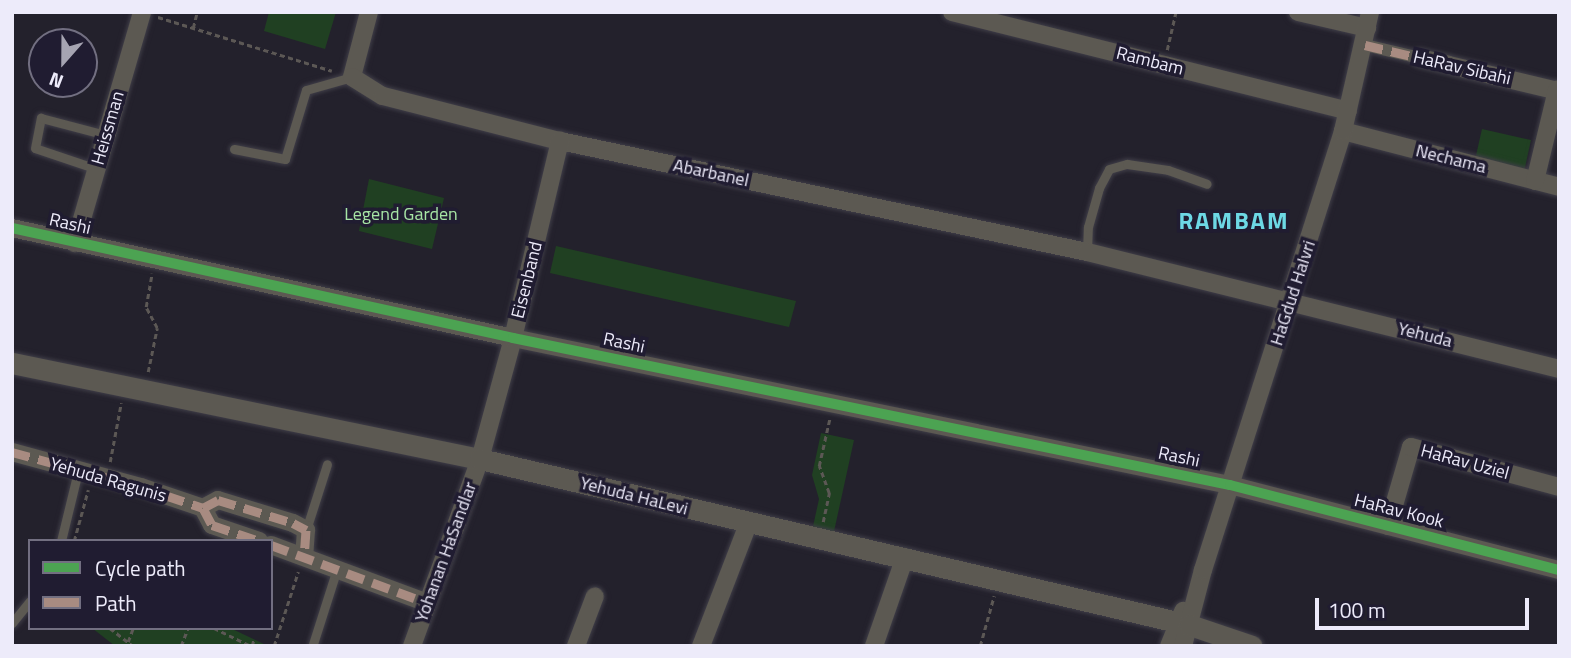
<!DOCTYPE html>
<html>
<head>
<meta charset="utf-8">
<style>
  body { margin:0 }
  #map { position:relative; width:1571px; height:658px; overflow:hidden; background:#23212c; font-family:"Titillium Web",sans-serif }
  div>[style] { position:absolute }
  [style*='--x'] { left:calc(var(--x)*1px); top:calc(var(--y)*1px); width:calc(var(--w)*1px); rotate:calc(var(--a)*1deg) }
  .green>* { inset:0; background:#204022 }
  .path>* { height:2.5px; margin-top:-1.25px; transform-origin:0; background:repeating-linear-gradient(90deg,#5c5855 0 5px,transparent 0 8.5px) }
  .roads { filter:drop-shadow(0 0 2px #403e48) drop-shadow(0 0 2px #403e48) }
  .service>* { height:9px; margin:-4.5px; padding:0 4.5px; transform-origin:4.5px; border-radius:4.5px; background:#5c5952 }
  .pedestrian>* { height:12px; margin:-6px; padding:0 6px; transform-origin:6px; border-radius:6px; background:#5c5952 }
  .minor>* { height:18px; margin:-9px; padding:0 9px; transform-origin:9px; border-radius:9px; background:#5c5952 }
  .tertiary>* { height:21px; margin:-10.5px; padding:0 10.5px; transform-origin:10.5px; border-radius:10.5px; background:#5c5952 }
  .quiet>* { height:9px; margin-top:-4.5px; transform-origin:0; background:repeating-linear-gradient(90deg,#a88b81 0 18px,transparent 0 27px) }
  .cycleway>* { height:10px; margin:-5px; padding:0 5px; transform-origin:5px; border-radius:5px; background:#4ca352 }
  span { translate:-50% -50%; white-space:nowrap; text-align:center; line-height:1.15; -webkit-text-stroke:7px #201c31; paint-order:stroke }
  .street-label { font-size:18px; color:#edebfa }
  .park-label { font-size:18px; color:#a7e5a5 }
  .district-label { font-size:24px; color:#6dd8e5; font-weight:700; letter-spacing:2px }
  .frame { position:absolute; inset:0; border:14px solid #edebfa; pointer-events:none }
  .legend { position:absolute; left:28px; top:539px; width:245px; height:91px; box-sizing:border-box; background:#201c31; border:2px solid #726f81; margin:0; padding:9px 12px; list-style:none; font-size:21px; color:#edebfa }
  .legend li { display:flex; align-items:center; gap:14px; height:35px }
  .legend b { width:35px; border:2px solid #726f81 }
  .north { position:absolute; left:28px; top:28px; width:70px; height:70px; box-sizing:border-box; background:#201c31; border:2px solid #726f81; border-radius:50%; rotate:201deg; font-size:19px; font-weight:700; line-height:28px; text-align:center; color:#edebfa }
  .north::after { content:''; display:block; margin:auto; width:24px; height:32px; background:#a6a4b2; clip-path:polygon(50% 0,100% 100%,50% 72%,0 100%) }
  .scale { position:absolute; left:1315px; top:598px; width:214px; height:32px; box-sizing:border-box; border:4px solid #edebfa; border-top:0; padding-left:9px; font-size:21px; line-height:24px; white-space:nowrap; color:#edebfa; -webkit-text-stroke:5px #201c31; paint-order:stroke }
</style>
</head>
<body>
<div id="map">
  <div class="green">
    <i style="clip-path:polygon(269px 12px,336px 12px,325px 49px,264px 31px)"></i>
    <i style="clip-path:polygon(1482px 129px,1531px 140px,1524px 172px,1475px 160px)"></i>
    <i style="clip-path:polygon(369px 179px,444px 198px,432px 249px,359px 231px)"></i>
    <i style="clip-path:polygon(556px 246px,796px 301px,789px 327px,550px 273px)"></i>
    <i style="clip-path:polygon(821px 433px,854px 440px,833px 536px,812px 531px,819px 499px,812px 475px)"></i>
    <i style="clip-path:polygon(92px 628px,230px 628px,268px 646px,115px 646px)"></i>
  </div>
  <div class="path">
    <i style="--x:158;--y:17;--w:182;--a:17.2"></i>
    <i style="--x:193;--y:28;--w:16;--a:-76"></i>
    <i style="--x:1167;--y:50;--w:39;--a:-77"></i>
    <i style="--x:148;--y:372;--w:45;--a:-78.4"></i>
    <i style="--x:157;--y:328;--w:24;--a:-118"></i>
    <i style="--x:146;--y:307;--w:34;--a:-80"></i>
    <i style="--x:110;--y:462;--w:60;--a:-79.4"></i>
    <i style="--x:823;--y:522;--w:30;--a:-78"></i>
    <i style="--x:829;--y:493;--w:29;--a:-110"></i>
    <i style="--x:819;--y:466;--w:50;--a:-77.3"></i>
    <i style="--x:74;--y:541;--w:53;--a:-74.6"></i>
    <i style="--x:110;--y:628;--w:29;--a:38"></i>
    <i style="--x:214;--y:628;--w:41;--a:25.9"></i>
    <i style="--x:128;--y:642;--w:15;--a:-70"></i>
    <i style="--x:181;--y:646;--w:19;--a:-69"></i>
    <i style="--x:252;--y:646;--w:8;--a:-76"></i>
    <i style="--x:274;--y:646;--w:78;--a:-72"></i>
    <i style="--x:980;--y:646;--w:52;--a:-74.4"></i>
  </div>
  <div class="roads">
    <div class="service">
      <i style="--x:234;--y:149;--w:52;--a:11.1"></i>
      <i style="--x:285;--y:159;--w:72;--a:-73.1"></i>
      <i style="--x:306;--y:90;--w:48;--a:-15.8"></i>
      <i style="--x:97;--y:169;--w:65;--a:-161.3"></i>
      <i style="--x:35;--y:148;--w:31;--a:-79"></i>
      <i style="--x:41;--y:118;--w:67;--a:14.7"></i>
      <i style="--x:1087;--y:252;--w:25;--a:-88"></i>
      <i style="--x:1088;--y:227;--w:41;--a:-74.2"></i>
      <i style="--x:1099;--y:188;--w:21;--a:-62"></i>
      <i style="--x:1109;--y:169;--w:19;--a:-16"></i>
      <i style="--x:1127;--y:164;--w:41;--a:8.3"></i>
      <i style="--x:1168;--y:170;--w:41;--a:19.7"></i>
      <i style="--x:306;--y:530;--w:69;--a:-72.3"></i>
      <i style="--x:61;--y:541;--w:72;--a:-76.3"></i>
      <i style="--x:12;--y:623;--w:28;--a:-51"></i>
      <i style="--x:313;--y:644;--w:79;--a:-72.3"></i>
    </div>
    <div class="pedestrian">
      <i style="--x:1365;--y:45;--w:57;--a:13.3"></i>
    </div>
    <div class="minor">
      <i style="--x:369;--y:12;--w:67;--a:104.7"></i>
      <i style="--x:352;--y:77;--w:36;--a:32"></i>
      <i style="--x:383;--y:96;--w:183;--a:14.3"></i>
      <i style="--x:560;--y:141;--w:539;--a:11.89"></i>
      <i style="--x:1087;--y:252;--w:486;--a:13.9"></i>
      <i style="--x:952;--y:12;--w:408;--a:14"></i>
      <i style="--x:1298;--y:12;--w:71;--a:13.1"></i>
      <i style="--x:1420;--y:58;--w:143;--a:13.4"></i>
      <i style="--x:1343;--y:131;--w:223;--a:14.5"></i>
      <i style="--x:1535;--y:181;--w:94;--a:-76.4"></i>
      <i style="--x:12;--y:228;--w:513;--a:12.38"></i>
      <i style="--x:513;--y:338;--w:732;--a:11.59"></i>
      <i style="--x:1230;--y:485;--w:340;--a:14.5"></i>
      <i style="--x:75;--y:243;--w:240;--a:-73.8"></i>
      <i style="--x:12;--y:452;--w:134;--a:15.2"></i>
      <i style="--x:141;--y:487;--w:65;--a:18.7"></i>
      <i style="--x:203;--y:508;--w:17;--a:-28"></i>
      <i style="--x:218;--y:500;--w:78;--a:17"></i>
      <i style="--x:293;--y:523;--w:15;--a:28"></i>
      <i style="--x:306;--y:530;--w:26;--a:94"></i>
      <i style="--x:203;--y:508;--w:19;--a:62"></i>
      <i style="--x:212;--y:525;--w:50;--a:18.8"></i>
      <i style="--x:1388;--y:526;--w:82;--a:-73.8"></i>
      <i style="--x:1411;--y:447;--w:153;--a:15.1"></i>
      <i style="--x:271;--y:545;--w:167;--a:20.3"></i>
      <i style="--x:412;--y:646;--w:199;--a:-70"></i>
      <i style="--x:480;--y:459;--w:125;--a:-74.7"></i>
      <i style="--x:513;--y:338;--w:203;--a:-76.6"></i>
      <i style="--x:576;--y:646;--w:53;--a:-69.2"></i>
      <i style="--x:701;--y:646;--w:131;--a:-68.9"></i>
      <i style="--x:874;--y:646;--w:94;--a:-70.8"></i>
      <i style="--x:1169;--y:646;--w:38;--a:-68"></i>
      <i style="--x:1183;--y:646;--w:79;--a:-75.3"></i>
      <i style="--x:1203;--y:570;--w:461;--a:-72.3"></i>
      <i style="--x:1343;--y:131;--w:122;--a:-77.2"></i>
    </div>
    <div class="tertiary">
      <i style="--x:12;--y:363;--w:478;--a:11.6"></i>
      <i style="--x:480;--y:459;--w:729;--a:13.16"></i>
      <i style="--x:1190;--y:625;--w:65;--a:18.7"></i>
    </div>
  </div>
  <div class="quiet">
    <i style="--x:1365;--y:45;--w:57;--a:13.3"></i>
    <i style="--x:12;--y:452;--w:134;--a:15.2"></i>
    <i style="--x:141;--y:487;--w:65;--a:18.7"></i>
    <i style="--x:203;--y:508;--w:17;--a:-28"></i>
    <i style="--x:218;--y:500;--w:78;--a:17"></i>
    <i style="--x:293;--y:523;--w:15;--a:28"></i>
    <i style="--x:306;--y:530;--w:26;--a:94"></i>
    <i style="--x:203;--y:508;--w:19;--a:62"></i>
    <i style="--x:212;--y:525;--w:50;--a:18.8"></i>
    <i style="--x:271;--y:545;--w:167;--a:20.3"></i>
  </div>
  <div class="cycleway">
    <i style="--x:12;--y:228;--w:513;--a:12.38"></i>
    <i style="--x:513;--y:338;--w:732;--a:11.59"></i>
    <i style="--x:1230;--y:485;--w:340;--a:14.5"></i>
  </div>
  <div class="street-label">
    <span style="left:1150px;top:61px;rotate:14deg">Rambam</span>
    <span style="left:1462px;top:68px;rotate:13deg">HaRav Sibahi</span>
    <span style="left:108px;top:128px;rotate:-74deg">Heissman</span>
    <span style="left:1451px;top:159px;rotate:14deg">Nechama</span>
    <span style="left:711px;top:173px;rotate:12deg">Abarbanel</span>
    <span style="left:70px;top:224px;rotate:13deg">Rashi</span>
    <span style="left:527px;top:280px;rotate:-76deg">Eisenband</span>
    <span style="left:1293px;top:293px;rotate:-72deg">HaGdud HaIvri</span>
    <span style="left:1425px;top:335px;rotate:14deg">Yehuda</span>
    <span style="left:624px;top:343px;rotate:12deg">Rashi</span>
    <span style="left:1179px;top:457px;rotate:12deg">Rashi</span>
    <span style="left:1465px;top:462px;rotate:15deg">HaRav Uziel</span>
    <span style="left:108px;top:480px;rotate:16deg">Yehuda Ragunis</span>
    <span style="left:634px;top:496px;rotate:14deg">Yehuda HaLevi</span>
    <span style="left:1399px;top:511px;rotate:14deg">HaRav Kook</span>
    <span style="left:446px;top:552px;rotate:-70deg">Yohanan HaSandlar</span>
  </div>
  <div class="park-label">
    <span style="left:401px;top:214px">Legend Garden</span>
  </div>
  <div class="district-label">
    <span style="left:1234px;top:221px">RAMBAM</span>
  </div>
  <div class="frame"></div>
  <ul class="legend">
  <li><b style="height:9px;background:#4ca352"></b>Cycle path</li>
  <li><b style="height:9px;background:#a88b81"></b>Path</li>
  </ul>
  <div class="north">N</div>
  <div class="scale">100 m</div>
</div>
</body>
</html>
